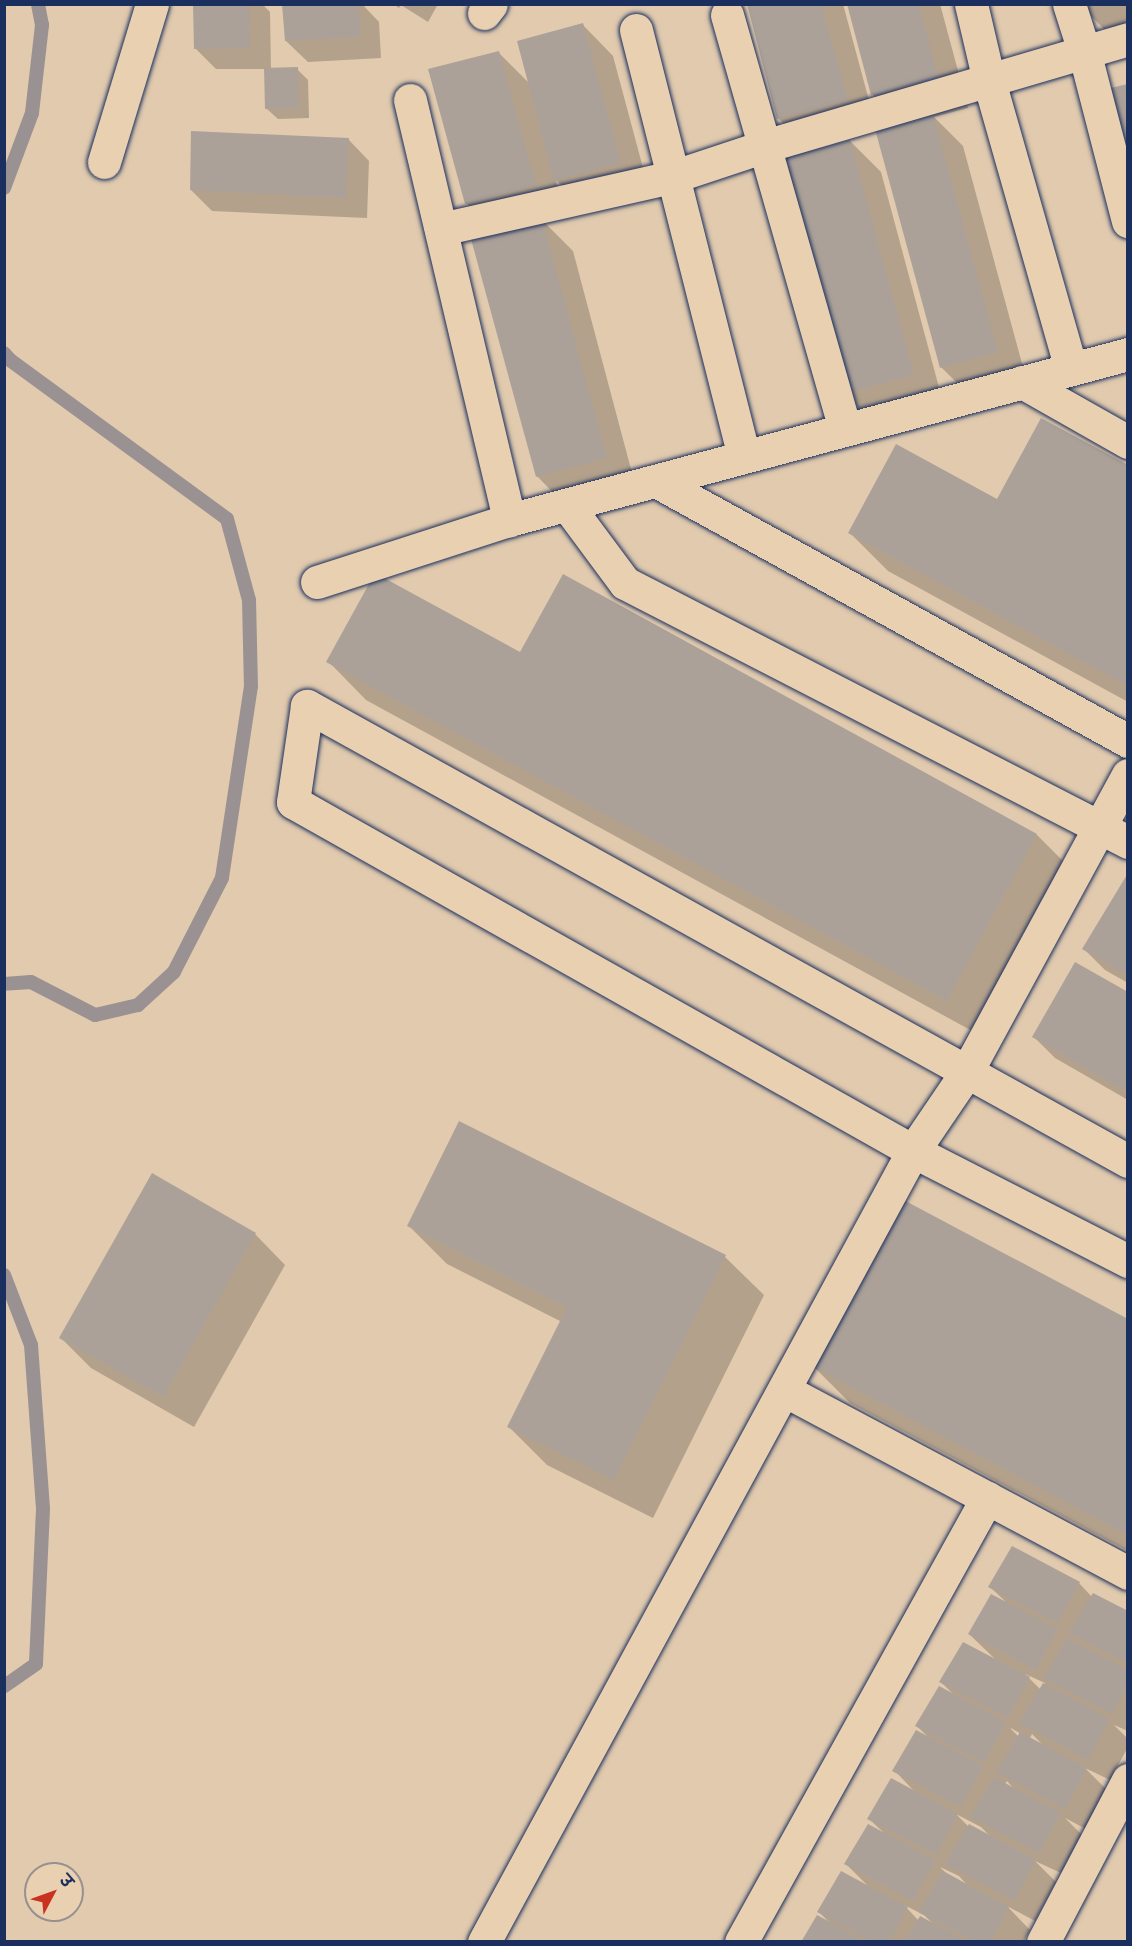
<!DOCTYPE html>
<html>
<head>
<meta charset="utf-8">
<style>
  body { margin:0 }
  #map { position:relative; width:1132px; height:1946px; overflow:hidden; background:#e1caae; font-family:Pangolin,"Playpen Sans Deva",sans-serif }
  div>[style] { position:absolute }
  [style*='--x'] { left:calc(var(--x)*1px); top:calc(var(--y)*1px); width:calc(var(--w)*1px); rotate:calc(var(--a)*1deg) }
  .shadow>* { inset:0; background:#0003 }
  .stream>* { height:14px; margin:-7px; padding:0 7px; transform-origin:7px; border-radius:7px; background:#9a9292 }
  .building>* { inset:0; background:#aca198 }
  .roads { filter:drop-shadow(0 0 2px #1b2f5e) drop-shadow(0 0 2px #1b2f5e) }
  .minor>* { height:33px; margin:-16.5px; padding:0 16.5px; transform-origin:16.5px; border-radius:16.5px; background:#e9d0b1 }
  span { translate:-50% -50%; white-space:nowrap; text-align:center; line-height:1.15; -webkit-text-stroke:6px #e9d0b1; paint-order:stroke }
  .frame { position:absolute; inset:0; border:6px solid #1b2f5e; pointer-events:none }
  .north { position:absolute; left:24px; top:1862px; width:60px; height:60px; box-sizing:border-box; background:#e9d0b1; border:2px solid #979090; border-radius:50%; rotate:49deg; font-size:16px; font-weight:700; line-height:24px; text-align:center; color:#1b2f5e }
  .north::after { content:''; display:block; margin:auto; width:21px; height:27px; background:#c8321e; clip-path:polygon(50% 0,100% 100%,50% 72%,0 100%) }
</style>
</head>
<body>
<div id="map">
  <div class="shadow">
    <i style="clip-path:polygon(194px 4px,262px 4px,270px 12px,271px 70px,297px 69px,308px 80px,309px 118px,278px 119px,267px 109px,266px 69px,216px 69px,195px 48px)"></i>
    <i style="clip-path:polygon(362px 4px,379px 22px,381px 58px,308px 62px,286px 41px,284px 5px)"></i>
    <i style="clip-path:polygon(393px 4px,438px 4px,428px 22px,401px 5px,399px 8px)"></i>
    <i style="clip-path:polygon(748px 4px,843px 4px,877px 130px,902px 123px,873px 95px,849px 4px,940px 4px,968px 108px,934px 117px,963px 146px,1027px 382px,972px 398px,941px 367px,877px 131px,809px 149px,778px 118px)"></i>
    <i style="clip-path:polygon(1079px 4px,1128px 4px,1128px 25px,1106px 31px)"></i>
    <i style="clip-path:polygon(583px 25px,613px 56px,650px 194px,586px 211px,556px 180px,565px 215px,543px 221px,573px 251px,636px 488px,567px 507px,537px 476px,496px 233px,466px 203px,499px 53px,530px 84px)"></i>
    <i style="clip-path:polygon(348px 139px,369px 161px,367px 218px,212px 211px,191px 190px)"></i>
    <i style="clip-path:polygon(850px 141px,881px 172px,944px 406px,875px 424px,844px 393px)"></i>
    <i style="clip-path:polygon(1128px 467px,1128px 702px,888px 571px,850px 533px,998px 501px)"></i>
    <i style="clip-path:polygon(563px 576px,1037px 835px,1075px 873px,985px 1038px,366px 700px,328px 661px,521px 654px)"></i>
    <i style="clip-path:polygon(1128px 877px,1128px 983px,1105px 970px,1084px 949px)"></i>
    <i style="clip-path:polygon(1128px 994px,1128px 1100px,1055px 1058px,1034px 1037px)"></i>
    <i style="clip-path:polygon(460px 1123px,725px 1257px,764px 1295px,653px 1518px,547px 1465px,509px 1427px,562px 1322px,447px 1264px,409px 1226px)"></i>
    <i style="clip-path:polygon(255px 1234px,285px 1265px,194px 1427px,91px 1368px,61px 1338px)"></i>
    <i style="clip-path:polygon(1128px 1321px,1128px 1551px,850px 1403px,812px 1365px)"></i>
    <i style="clip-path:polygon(evenodd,1079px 1583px,1092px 1597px,1128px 1613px,1128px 1731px,1114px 1725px,1128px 1739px,1128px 1747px,1110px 1780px,1085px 1768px,1107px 1790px,1086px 1829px,1065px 1818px,1082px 1835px,1061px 1873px,1035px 1861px,1056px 1882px,1035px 1921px,1007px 1906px,1030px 1930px,1023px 1942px,803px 1942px,829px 1922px,819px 1912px,869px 1887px,846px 1864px,883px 1832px,869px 1819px,915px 1792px,894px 1770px,928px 1737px,917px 1726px,953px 1694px,941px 1682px,995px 1659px,969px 1634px,1006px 1602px,990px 1587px,1079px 1583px,1025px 1674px,1045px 1683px,1041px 1690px,1025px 1674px,1079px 1583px,1011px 1728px,1021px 1734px,1019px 1737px,1011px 1729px,1011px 1728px,1079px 1583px,1032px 1734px,1042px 1744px,1030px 1738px,1032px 1734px,1079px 1583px,1007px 1781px,1014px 1789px,1005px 1784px,1007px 1781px,1079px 1583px,956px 1814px,981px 1827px,990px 1836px,969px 1827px,956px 1814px,1079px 1583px,940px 1867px,959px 1876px,968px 1886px,949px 1876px,940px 1867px,1079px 1583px,904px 1905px,924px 1915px,932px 1923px,919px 1921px,904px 1905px)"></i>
  </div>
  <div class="stream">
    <i style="--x:4;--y:188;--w:80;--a:-69.5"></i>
    <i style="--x:32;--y:113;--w:89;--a:-83.5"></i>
    <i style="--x:42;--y:25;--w:21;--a:-101"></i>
    <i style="--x:4;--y:353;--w:9;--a:49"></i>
    <i style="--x:10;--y:360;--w:269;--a:36.2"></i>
    <i style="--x:227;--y:519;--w:84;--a:74.8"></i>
    <i style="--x:249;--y:600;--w:86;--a:88.7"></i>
    <i style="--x:251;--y:686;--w:194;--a:98.6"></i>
    <i style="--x:222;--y:878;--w:106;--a:117.1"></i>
    <i style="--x:174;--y:972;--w:49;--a:137.5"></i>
    <i style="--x:138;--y:1005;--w:44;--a:166.9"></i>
    <i style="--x:95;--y:1015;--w:72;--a:-152.7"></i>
    <i style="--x:31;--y:982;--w:27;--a:176"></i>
    <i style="--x:4;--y:1275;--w:75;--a:68.9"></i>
    <i style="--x:31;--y:1345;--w:164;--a:85.8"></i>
    <i style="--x:43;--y:1509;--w:155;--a:92.6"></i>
    <i style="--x:36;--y:1664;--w:39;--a:145"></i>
  </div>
  <div class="building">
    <i style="clip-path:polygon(193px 4px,249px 4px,250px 48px,194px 49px)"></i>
    <i style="clip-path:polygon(282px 4px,358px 4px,361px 37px,285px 41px)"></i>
    <i style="clip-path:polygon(747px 4px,821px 4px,848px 100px,777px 119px)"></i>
    <i style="clip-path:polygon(847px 4px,919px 4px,938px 77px,871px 95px)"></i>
    <i style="clip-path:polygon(583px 23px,621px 163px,554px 181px,517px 41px)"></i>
    <i style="clip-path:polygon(499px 51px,536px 185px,465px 204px,428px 69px)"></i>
    <i style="clip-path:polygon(298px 67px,299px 108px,265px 109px,264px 68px)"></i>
    <i style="clip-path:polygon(1128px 84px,1128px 167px,1106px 89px)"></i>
    <i style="clip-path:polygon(933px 114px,998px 352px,940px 368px,875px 129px)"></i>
    <i style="clip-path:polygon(191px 131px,349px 138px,346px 198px,190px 190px)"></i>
    <i style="clip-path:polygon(850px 140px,914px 375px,843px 394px,779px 159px)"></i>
    <i style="clip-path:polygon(542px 219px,607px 458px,536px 477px,471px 239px)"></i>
    <i style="clip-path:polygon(1041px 418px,1128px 465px,1128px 686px,848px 533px,896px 444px,997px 499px)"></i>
    <i style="clip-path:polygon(375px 573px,520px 652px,563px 574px,1037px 834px,947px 1001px,326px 662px)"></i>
    <i style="clip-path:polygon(1128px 873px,1128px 976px,1082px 949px)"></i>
    <i style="clip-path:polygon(1075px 962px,1128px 992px,1128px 1083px,1124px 1090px,1032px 1037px)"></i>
    <i style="clip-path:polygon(459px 1121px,726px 1255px,614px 1480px,507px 1427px,567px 1307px,407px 1226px)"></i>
    <i style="clip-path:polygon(152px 1173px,256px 1233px,163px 1397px,59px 1338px)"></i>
    <i style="clip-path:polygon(898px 1197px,1128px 1319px,1128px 1535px,810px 1365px)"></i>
    <i style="clip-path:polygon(1012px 1546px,1080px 1582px,1057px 1623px,988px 1587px)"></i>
    <i style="clip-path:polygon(1093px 1593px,1128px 1611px,1128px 1664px,1069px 1633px)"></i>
    <i style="clip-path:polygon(991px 1594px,1058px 1629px,1036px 1670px,968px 1634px)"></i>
    <i style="clip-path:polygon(1067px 1638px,1128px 1670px,1128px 1685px,1112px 1714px,1043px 1678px)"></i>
    <i style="clip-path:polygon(963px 1642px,1030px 1677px,1008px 1718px,939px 1682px)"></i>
    <i style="clip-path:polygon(1043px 1683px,1110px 1719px,1088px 1760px,1019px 1723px)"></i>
    <i style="clip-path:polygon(939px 1686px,1006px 1722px,984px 1763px,915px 1726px)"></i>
    <i style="clip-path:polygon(916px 1730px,983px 1766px,961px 1807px,892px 1771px)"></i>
    <i style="clip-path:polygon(1020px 1732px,1087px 1768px,1065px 1809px,996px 1772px)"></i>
    <i style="clip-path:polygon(994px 1777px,1061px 1813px,1039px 1853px,970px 1817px)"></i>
    <i style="clip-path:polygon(891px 1778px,958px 1814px,936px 1855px,867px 1819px)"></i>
    <i style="clip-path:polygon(868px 1824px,935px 1860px,913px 1901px,844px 1864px)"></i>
    <i style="clip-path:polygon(969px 1824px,1036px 1860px,1014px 1901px,945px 1864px)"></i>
    <i style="clip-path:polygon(841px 1871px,908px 1907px,889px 1942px,873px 1942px,817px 1912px)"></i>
    <i style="clip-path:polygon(943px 1871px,1009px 1907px,991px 1942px,975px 1942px,918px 1912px)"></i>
    <i style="clip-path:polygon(817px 1915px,867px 1942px,801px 1942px)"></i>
    <i style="clip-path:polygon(920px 1916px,968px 1942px,905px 1942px)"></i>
  </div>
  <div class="roads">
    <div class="minor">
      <i style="--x:971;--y:4;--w:79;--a:76.8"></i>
      <i style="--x:989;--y:81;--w:299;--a:74.1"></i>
      <i style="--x:1069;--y:4;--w:49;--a:72.3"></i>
      <i style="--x:1084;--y:51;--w:176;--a:75.5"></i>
      <i style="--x:484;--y:13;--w:11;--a:-52"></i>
      <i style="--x:727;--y:15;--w:431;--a:74.1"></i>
      <i style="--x:636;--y:30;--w:440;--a:75.8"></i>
      <i style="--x:410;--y:100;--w:432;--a:76.7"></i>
      <i style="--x:104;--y:162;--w:165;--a:-73.1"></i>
      <i style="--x:441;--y:229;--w:237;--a:-12.7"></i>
      <i style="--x:672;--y:177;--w:98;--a:-18.4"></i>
      <i style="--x:765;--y:146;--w:378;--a:-16.4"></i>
      <i style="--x:1022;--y:382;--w:122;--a:29.5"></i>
      <i style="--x:656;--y:481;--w:539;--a:28.85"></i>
      <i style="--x:567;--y:505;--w:97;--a:53.4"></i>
      <i style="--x:625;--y:583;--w:566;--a:27.24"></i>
      <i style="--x:317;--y:582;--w:202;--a:-17.9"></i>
      <i style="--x:509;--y:520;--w:641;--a:-15.01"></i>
      <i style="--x:1128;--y:1161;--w:939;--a:-151"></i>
      <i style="--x:307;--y:706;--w:97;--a:98.3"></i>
      <i style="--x:293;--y:802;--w:711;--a:29.38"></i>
      <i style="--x:913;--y:1151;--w:242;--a:27.1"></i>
      <i style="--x:784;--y:1390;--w:390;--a:28"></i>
      <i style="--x:484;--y:1942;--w:900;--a:-61.53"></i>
      <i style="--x:913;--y:1151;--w:94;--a:-55.8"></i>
      <i style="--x:966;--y:1073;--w:339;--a:-61.5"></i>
      <i style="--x:741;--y:1942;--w:508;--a:-61.01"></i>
      <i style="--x:1043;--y:1942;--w:183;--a:-62.3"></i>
    </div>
  </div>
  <div class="frame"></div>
  <div class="north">उ</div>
</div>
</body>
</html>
